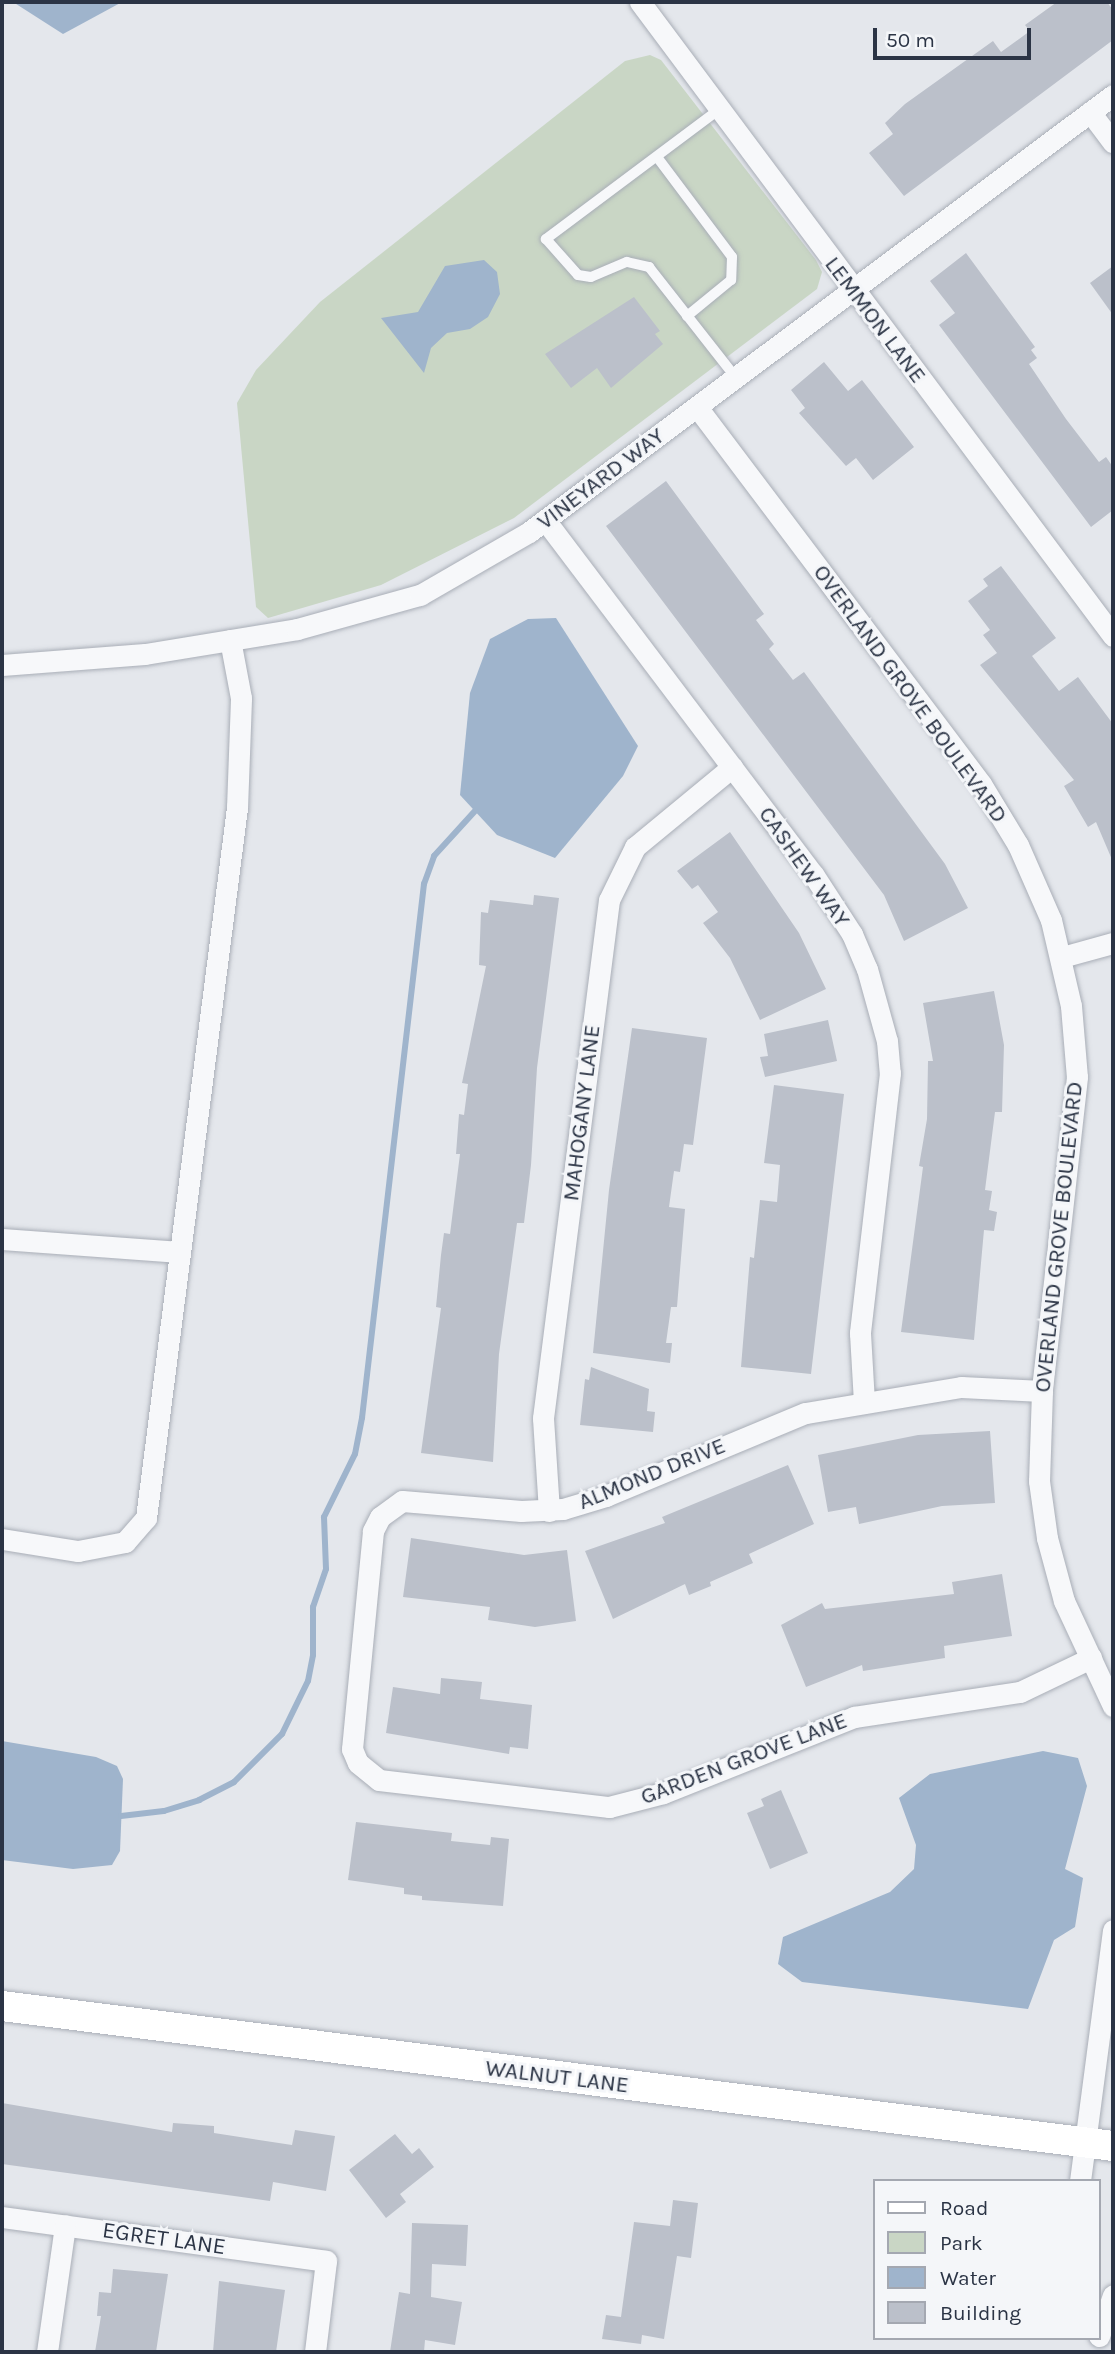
<!DOCTYPE html>
<html>
<head>
<meta charset="utf-8">
<style>
  body { margin:0 }
  #map { position:relative; width:1115px; height:2354px; overflow:hidden; background:#e4e7ec; font-family:Karla,sans-serif }
  div>[style] { position:absolute }
  [style*='--x'] { left:calc(var(--x)*1px); top:calc(var(--y)*1px); width:calc(var(--w)*1px); rotate:calc(var(--a)*1deg) }
  .green>* { inset:0; background:#c9d6c5 }
  .water>* { inset:0; background:#9fb4cc }
  .stream>* { height:6px; margin:-3px; padding:0 3px; transform-origin:3px; border-radius:3px; background:#9fb4cc }
  .building>* { inset:0; background:#bbc0ca }
  .roads { filter:drop-shadow(0 0 2px #a9aeb7) drop-shadow(0 0 2px #a9aeb7) }
  .lane>* { height:10px; margin:-5px; padding:0 5px; transform-origin:5px; border-radius:5px; background:#f7f8fa }
  .street>* { height:21px; margin:-10.5px; padding:0 10.5px; transform-origin:10.5px; border-radius:10.5px; background:#f7f8fa }
  .secondary>* { height:30px; margin:-15px; padding:0 15px; transform-origin:15px; border-radius:15px; background:#fff }
  span { translate:-50% -50%; white-space:nowrap; text-align:center; line-height:1.15; -webkit-text-stroke:6px #f4f6f9; paint-order:stroke }
  .street-label { font-size:23px; color:#2b3445 }
  .frame { position:absolute; inset:0; border:4px solid #2b3445; pointer-events:none }
  .legend { position:absolute; left:873px; top:2179px; width:228px; height:161px; box-sizing:border-box; background:#f4f6f9; border:2px solid #a4a8b1; margin:0; padding:9px 12px; list-style:none; font-size:21px; color:#2b3445 }
  .legend li { display:flex; align-items:center; gap:14px; height:35px }
  .legend b { width:35px; border:2px solid #a4a8b1 }
  .scale { position:absolute; left:873px; top:28px; width:158px; height:32px; box-sizing:border-box; border:4px solid #2b3445; border-top:0; padding-left:9px; font-size:21px; line-height:24px; white-space:nowrap; color:#2b3445; -webkit-text-stroke:5px #f4f6f9; paint-order:stroke }
</style>
</head>
<body>
<div id="map">
  <div class="green">
    <i style="clip-path:polygon(650px 55px,661px 60px,816px 260px,822px 272px,817px 289px,514px 518px,381px 585px,268px 618px,256px 607px,237px 403px,256px 370px,320px 302px,625px 61px)"></i>
  </div>
  <div class="water">
    <i style="clip-path:polygon(13px 2px,122px 2px,63px 34px)"></i>
    <i style="clip-path:polygon(484px 260px,497px 272px,500px 294px,488px 317px,470px 329px,447px 333px,431px 348px,424px 373px,381px 318px,418px 312px,445px 266px)"></i>
    <i style="clip-path:polygon(556px 618px,638px 746px,623px 776px,555px 858px,497px 835px,460px 795px,470px 693px,490px 639px,528px 619px)"></i>
    <i style="clip-path:polygon(2px 1741px,96px 1757px,117px 1766px,123px 1779px,120px 1851px,112px 1865px,73px 1869px,2px 1860px)"></i>
    <i style="clip-path:polygon(1043px 1751px,1078px 1758px,1087px 1786px,1065px 1869px,1083px 1878px,1075px 1927px,1054px 1940px,1028px 2009px,802px 1982px,778px 1964px,783px 1937px,890px 1892px,914px 1869px,916px 1845px,899px 1798px,930px 1774px)"></i>
  </div>
  <div class="stream">
    <i style="--x:121;--y:1816;--w:43;--a:-6.6"></i>
    <i style="--x:164;--y:1811;--w:37;--a:-17"></i>
    <i style="--x:199;--y:1800;--w:39;--a:-27"></i>
    <i style="--x:234;--y:1782;--w:68;--a:-45"></i>
    <i style="--x:282;--y:1734;--w:59;--a:-63.9"></i>
    <i style="--x:308;--y:1681;--w:26;--a:-79"></i>
    <i style="--x:313;--y:1655;--w:48;--a:-90"></i>
    <i style="--x:313;--y:1607;--w:40;--a:-71.1"></i>
    <i style="--x:326;--y:1569;--w:52;--a:-92.2"></i>
    <i style="--x:324;--y:1517;--w:70;--a:-63.8"></i>
    <i style="--x:355;--y:1454;--w:37;--a:-79"></i>
    <i style="--x:362;--y:1418;--w:538;--a:-83.38"></i>
    <i style="--x:424;--y:884;--w:30;--a:-70"></i>
    <i style="--x:434;--y:856;--w:61;--a:-47.7"></i>
  </div>
  <div class="building">
    <i style="clip-path:polygon(1057px 2px,1107px 2px,1113px 10px,1113px 40px,904px 196px,869px 153px,893px 134px,885px 123px,905px 104px,993px 41px,1001px 52px,1030px 31px,1025px 25px)"></i>
    <i style="clip-path:polygon(966px 253px,1035px 347px,1031px 350px,1037px 358px,1029px 364px,1066px 419px,1099px 462px,1106px 457px,1113px 467px,1113px 510px,1091px 527px,939px 325px,955px 313px,930px 281px)"></i>
    <i style="clip-path:polygon(1113px 266px,1113px 315px,1090px 283px)"></i>
    <i style="clip-path:polygon(634px 297px,660px 331px,655px 334px,663px 344px,611px 388px,597px 368px,571px 388px,545px 354px)"></i>
    <i style="clip-path:polygon(824px 362px,848px 391px,862px 380px,914px 447px,873px 480px,856px 458px,846px 466px,799px 413px,805px 408px,791px 390px)"></i>
    <i style="clip-path:polygon(666px 481px,764px 614px,756px 620px,774px 644px,769px 649px,793px 680px,804px 672px,945px 864px,968px 908px,904px 941px,884px 895px,606px 526px)"></i>
    <i style="clip-path:polygon(1001px 566px,1056px 638px,1032px 656px,1059px 691px,1078px 677px,1113px 724px,1113px 862px,1096px 822px,1088px 827px,1064px 786px,1074px 780px,980px 665px,997px 653px,983px 635px,990px 630px,968px 601px,988px 586px,983px 579px)"></i>
    <i style="clip-path:polygon(730px 832px,799px 933px,826px 989px,760px 1020px,730px 958px,703px 923px,718px 912px,698px 885px,692px 889px,677px 871px)"></i>
    <i style="clip-path:polygon(534px 895px,559px 898px,537px 1068px,531px 1165px,524px 1223px,517px 1223px,499px 1354px,493px 1462px,421px 1453px,441px 1308px,436px 1307px,441px 1255px,444px 1233px,450px 1234px,460px 1154px,456px 1154px,459px 1114px,464px 1115px,468px 1084px,462px 1083px,486px 966px,479px 965px,481px 912px,488px 913px,490px 900px,533px 905px)"></i>
    <i style="clip-path:polygon(994px 991px,1004px 1045px,1002px 1112px,995px 1112px,985px 1190px,992px 1191px,989px 1210px,997px 1212px,994px 1231px,984px 1230px,974px 1340px,901px 1332px,923px 1167px,919px 1166px,927px 1119px,928px 1061px,933px 1061px,923px 1003px)"></i>
    <i style="clip-path:polygon(828px 1020px,837px 1061px,765px 1077px,760px 1057px,768px 1056px,764px 1034px)"></i>
    <i style="clip-path:polygon(632px 1028px,707px 1038px,693px 1145px,684px 1144px,680px 1172px,674px 1171px,669px 1207px,685px 1209px,677px 1307px,671px 1307px,666px 1343px,672px 1343px,670px 1363px,593px 1353px,609px 1190px)"></i>
    <i style="clip-path:polygon(774px 1085px,844px 1094px,811px 1374px,741px 1367px,750px 1257px,754px 1258px,760px 1200px,777px 1202px,780px 1165px,764px 1163px)"></i>
    <i style="clip-path:polygon(591px 1367px,649px 1389px,647px 1411px,655px 1412px,653px 1432px,580px 1425px,585px 1379px,589px 1380px)"></i>
    <i style="clip-path:polygon(990px 1431px,995px 1503px,942px 1506px,859px 1524px,856px 1507px,828px 1512px,818px 1455px,918px 1435px)"></i>
    <i style="clip-path:polygon(788px 1465px,814px 1524px,749px 1554px,753px 1563px,710px 1582px,711px 1586px,689px 1595px,685px 1584px,613px 1619px,585px 1551px,665px 1523px,662px 1517px)"></i>
    <i style="clip-path:polygon(411px 1538px,524px 1555px,567px 1550px,576px 1621px,535px 1627px,488px 1620px,490px 1607px,403px 1597px)"></i>
    <i style="clip-path:polygon(1002px 1574px,1012px 1636px,944px 1646px,945px 1658px,863px 1671px,862px 1665px,806px 1687px,781px 1625px,822px 1603px,825px 1609px,954px 1594px,952px 1582px)"></i>
    <i style="clip-path:polygon(441px 1678px,482px 1682px,480px 1699px,532px 1705px,528px 1749px,510px 1747px,509px 1754px,386px 1733px,393px 1687px,440px 1694px)"></i>
    <i style="clip-path:polygon(781px 1790px,808px 1853px,770px 1869px,747px 1813px,764px 1806px,761px 1799px)"></i>
    <i style="clip-path:polygon(356px 1822px,452px 1833px,451px 1841px,490px 1845px,491px 1837px,509px 1839px,503px 1906px,422px 1900px,422px 1896px,404px 1894px,404px 1888px,348px 1880px)"></i>
    <i style="clip-path:polygon(2px 2103px,172px 2132px,173px 2123px,214px 2126px,214px 2133px,292px 2145px,295px 2130px,335px 2136px,326px 2191px,273px 2182px,270px 2201px,2px 2164px)"></i>
    <i style="clip-path:polygon(395px 2134px,412px 2154px,419px 2148px,434px 2167px,400px 2194px,406px 2202px,386px 2218px,349px 2170px)"></i>
    <i style="clip-path:polygon(673px 2200px,698px 2203px,691px 2258px,677px 2256px,664px 2339px,642px 2335px,641px 2344px,602px 2339px,606px 2315px,621px 2317px,634px 2222px,670px 2226px)"></i>
    <i style="clip-path:polygon(412px 2223px,468px 2225px,466px 2266px,432px 2264px,431px 2297px,462px 2302px,455px 2345px,425px 2340px,424px 2352px,390px 2352px,399px 2292px,410px 2294px)"></i>
    <i style="clip-path:polygon(113px 2269px,168px 2274px,156px 2352px,95px 2352px,101px 2316px,97px 2316px,99px 2292px,111px 2293px)"></i>
    <i style="clip-path:polygon(219px 2281px,285px 2290px,276px 2352px,213px 2352px)"></i>
  </div>
  <div class="roads">
    <div class="lane">
      <i style="--x:721;--y:108;--w:219;--a:143.2"></i>
      <i style="--x:546;--y:239;--w:48;--a:48.4"></i>
      <i style="--x:578;--y:275;--w:13;--a:9"></i>
      <i style="--x:591;--y:277;--w:39;--a:-23"></i>
      <i style="--x:627;--y:262;--w:23;--a:13"></i>
      <i style="--x:649;--y:267;--w:141;--a:51.9"></i>
      <i style="--x:657;--y:157;--w:125;--a:53.1"></i>
      <i style="--x:732;--y:257;--w:23;--a:92"></i>
      <i style="--x:731;--y:280;--w:57;--a:140.7"></i>
    </div>
    <div class="street">
      <i style="--x:640;--y:2;--w:791;--a:53.27"></i>
      <i style="--x:1090;--y:112;--w:38;--a:53"></i>
      <i style="--x:697;--y:407;--w:472;--a:53"></i>
      <i style="--x:981;--y:784;--w:71;--a:58.8"></i>
      <i style="--x:1018;--y:845;--w:82;--a:66.3"></i>
      <i style="--x:1051;--y:920;--w:88;--a:76.9"></i>
      <i style="--x:1071;--y:1006;--w:71;--a:85.2"></i>
      <i style="--x:1077;--y:1077;--w:316;--a:96.4"></i>
      <i style="--x:1042;--y:1391;--w:90;--a:91.9"></i>
      <i style="--x:1039;--y:1481;--w:58;--a:82"></i>
      <i style="--x:1047;--y:1538;--w:65;--a:74.9"></i>
      <i style="--x:1064;--y:1601;--w:116;--a:65"></i>
      <i style="--x:545;--y:520;--w:444;--a:52.9"></i>
      <i style="--x:813;--y:874;--w:72;--a:57"></i>
      <i style="--x:852;--y:934;--w:38;--a:67"></i>
      <i style="--x:867;--y:969;--w:75;--a:74.5"></i>
      <i style="--x:887;--y:1041;--w:32;--a:85"></i>
      <i style="--x:890;--y:1073;--w:262;--a:96.6"></i>
      <i style="--x:860;--y:1333;--w:70;--a:86.7"></i>
      <i style="--x:2;--y:665;--w:143;--a:-4.4"></i>
      <i style="--x:145;--y:654;--w:154;--a:-9.3"></i>
      <i style="--x:297;--y:629;--w:128;--a:-15.5"></i>
      <i style="--x:420;--y:595;--w:126;--a:-30"></i>
      <i style="--x:529;--y:532;--w:729;--a:-36.81"></i>
      <i style="--x:1062;--y:957;--w:53;--a:-15.4"></i>
      <i style="--x:2;--y:1239;--w:175;--a:4.2"></i>
      <i style="--x:1042;--y:1391;--w:81;--a:-177.2"></i>
      <i style="--x:961;--y:1387;--w:158;--a:170.5"></i>
      <i style="--x:805;--y:1413;--w:216;--a:157.4"></i>
      <i style="--x:606;--y:1496;--w:45;--a:163.2"></i>
      <i style="--x:563;--y:1509;--w:42;--a:177.3"></i>
      <i style="--x:521;--y:1511;--w:119;--a:-175.2"></i>
      <i style="--x:402;--y:1501;--w:27;--a:144"></i>
      <i style="--x:380;--y:1517;--w:16;--a:117"></i>
      <i style="--x:373;--y:1531;--w:219;--a:95.5"></i>
      <i style="--x:352;--y:1749;--w:15;--a:67"></i>
      <i style="--x:358;--y:1763;--w:27;--a:39"></i>
      <i style="--x:379;--y:1780;--w:232;--a:6.7"></i>
      <i style="--x:609;--y:1807;--w:56;--a:-14.5"></i>
      <i style="--x:663;--y:1793;--w:206;--a:-21.7"></i>
      <i style="--x:854;--y:1717;--w:168;--a:-8.6"></i>
      <i style="--x:1020;--y:1692;--w:79;--a:-25.6"></i>
      <i style="--x:549;--y:1511;--w:93;--a:-93.7"></i>
      <i style="--x:543;--y:1418;--w:522;--a:-82.74"></i>
      <i style="--x:609;--y:900;--w:59;--a:-63.9"></i>
      <i style="--x:635;--y:847;--w:126;--a:-39.5"></i>
      <i style="--x:2;--y:1539;--w:77;--a:9"></i>
      <i style="--x:78;--y:1551;--w:48;--a:-10.8"></i>
      <i style="--x:125;--y:1542;--w:32;--a:-49"></i>
      <i style="--x:146;--y:1518;--w:716;--a:-82.7"></i>
      <i style="--x:237;--y:808;--w:110;--a:-87.9"></i>
      <i style="--x:241;--y:698;--w:59;--a:-100.7"></i>
      <i style="--x:1080;--y:2181;--w:253;--a:-82.5"></i>
      <i style="--x:2;--y:2217;--w:327;--a:7.7"></i>
      <i style="--x:326;--y:2261;--w:92;--a:96.9"></i>
      <i style="--x:1099;--y:2336;--w:43;--a:-71.1"></i>
      <i style="--x:47;--y:2352;--w:128;--a:-81.9"></i>
    </div>
    <div class="secondary">
      <i style="--x:2;--y:2006;--w:1120;--a:7.18"></i>
    </div>
  </div>
  <div class="street-label">
    <span style="left:875px;top:320px;rotate:53deg">LEMMON LANE</span>
    <span style="left:601px;top:479px;rotate:-37deg">VINEYARD WAY</span>
    <span style="left:910px;top:694px;rotate:54deg">OVERLAND GROVE BOULEVARD</span>
    <span style="left:804px;top:867px;rotate:55deg">CASHEW WAY</span>
    <span style="left:582px;top:1113px;rotate:-83deg">MAHOGANY LANE</span>
    <span style="left:1059px;top:1237px;rotate:-84deg">OVERLAND GROVE BOULEVARD</span>
    <span style="left:652px;top:1474px;rotate:-22deg">ALMOND DRIVE</span>
    <span style="left:744px;top:1759px;rotate:-21deg">GARDEN GROVE LANE</span>
    <span style="left:557px;top:2077px;rotate:7deg">WALNUT LANE</span>
    <span style="left:164px;top:2239px;rotate:8deg">EGRET LANE</span>
  </div>
  <div class="frame"></div>
  <ul class="legend">
  <li><b style="height:9px;background:#fff"></b>Road</li>
  <li><b style="height:19px;background:#c9d6c5"></b>Park</li>
  <li><b style="height:19px;background:#9fb4cc"></b>Water</li>
  <li><b style="height:19px;background:#bbc0ca"></b>Building</li>
  </ul>
  <div class="scale">50 m</div>
</div>
</body>
</html>
